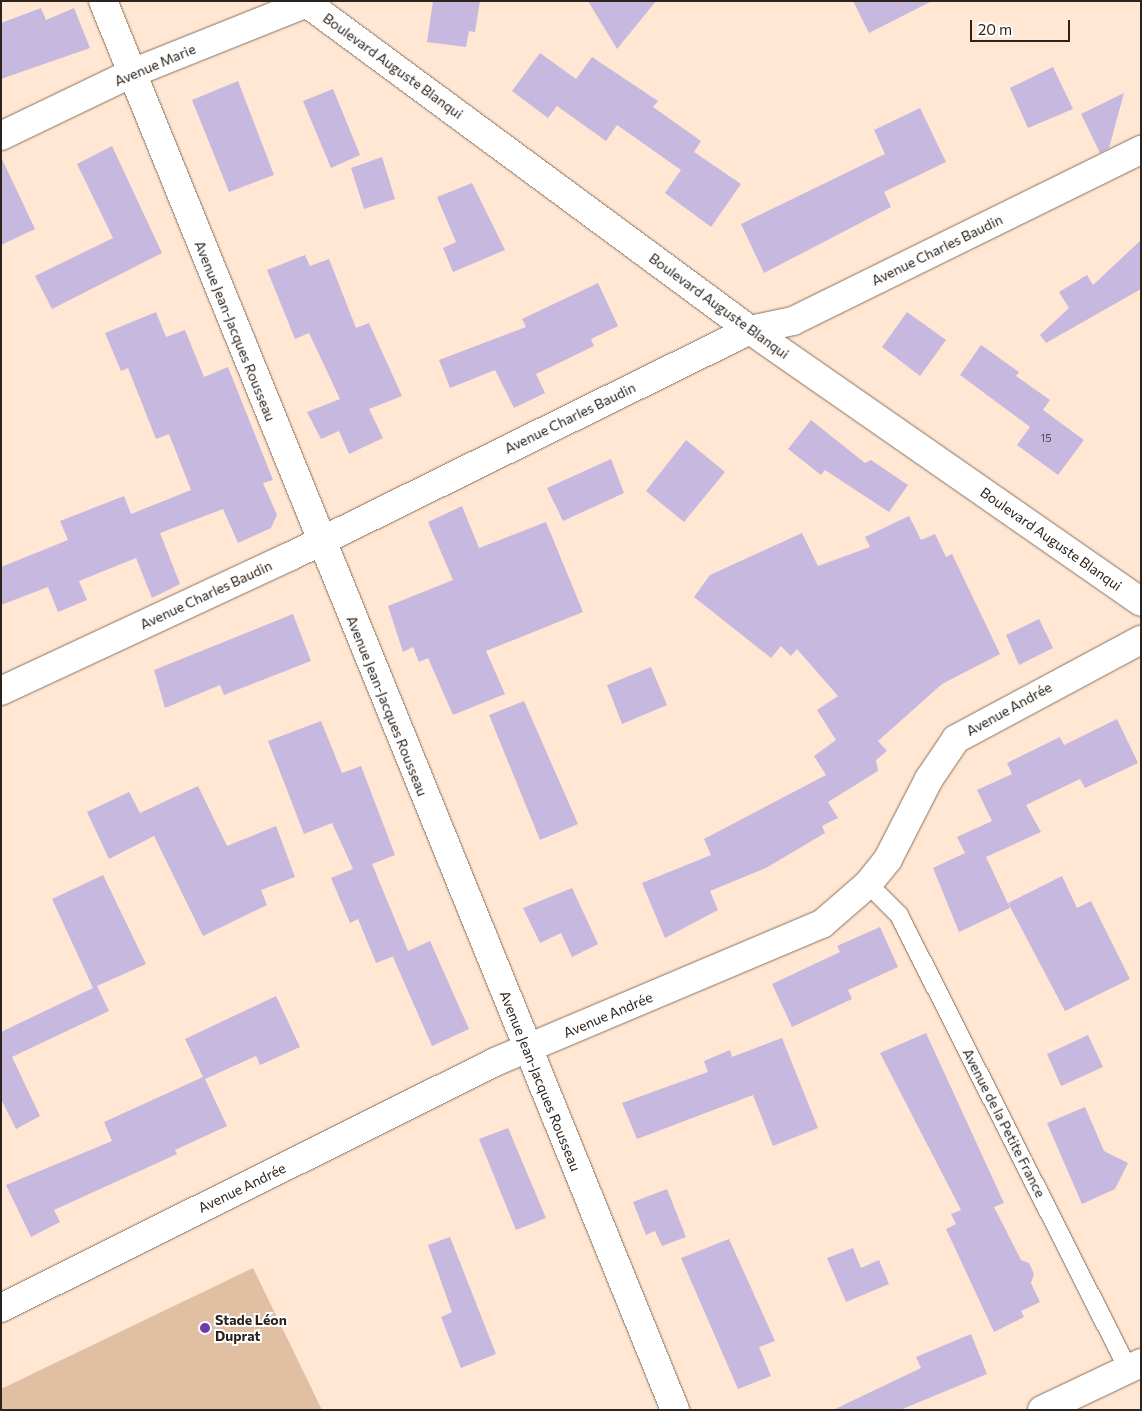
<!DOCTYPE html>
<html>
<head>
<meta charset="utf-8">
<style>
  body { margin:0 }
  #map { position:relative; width:1142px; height:1411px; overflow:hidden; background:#ffe7d3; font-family:Commissioner,sans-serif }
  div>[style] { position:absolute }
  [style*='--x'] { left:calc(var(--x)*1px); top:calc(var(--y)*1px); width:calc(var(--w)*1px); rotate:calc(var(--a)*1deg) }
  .green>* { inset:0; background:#e0bfa3 }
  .building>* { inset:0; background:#c7b8e0 }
  .roads { filter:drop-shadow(0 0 1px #86715f) drop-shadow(0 0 1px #86715f) }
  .lane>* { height:18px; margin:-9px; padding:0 9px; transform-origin:9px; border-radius:9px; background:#fff }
  .street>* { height:28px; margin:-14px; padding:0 14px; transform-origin:14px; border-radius:14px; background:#fff }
  .secondary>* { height:28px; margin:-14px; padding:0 14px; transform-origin:14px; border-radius:14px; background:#fff }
  .dots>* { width:14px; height:14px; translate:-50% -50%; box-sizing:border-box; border:2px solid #fff; border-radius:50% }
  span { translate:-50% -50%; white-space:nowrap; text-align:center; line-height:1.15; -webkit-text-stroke:4px #fff; paint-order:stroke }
  .number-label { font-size:11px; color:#53484d }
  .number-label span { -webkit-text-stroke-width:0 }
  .street-label { font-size:14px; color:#2c231c }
  .poi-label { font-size:14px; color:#2c231c; font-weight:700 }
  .left { translate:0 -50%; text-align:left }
  .frame { position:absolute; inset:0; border:2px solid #2c231c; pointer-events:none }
  .scale { position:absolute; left:970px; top:20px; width:100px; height:22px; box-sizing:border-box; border:2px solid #2c231c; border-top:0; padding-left:6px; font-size:15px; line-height:18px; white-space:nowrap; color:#2c231c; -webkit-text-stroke:4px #fff; paint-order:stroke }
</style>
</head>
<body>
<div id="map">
  <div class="green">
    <i style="clip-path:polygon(253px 1268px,322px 1410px,1px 1410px,1px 1389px)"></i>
  </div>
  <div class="building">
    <i style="clip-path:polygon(433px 1px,480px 1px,475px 32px,469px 31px,466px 47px,427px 42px)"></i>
    <i style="clip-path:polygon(588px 1px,656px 1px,617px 49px)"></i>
    <i style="clip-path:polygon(853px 1px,932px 1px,869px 33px)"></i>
    <i style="clip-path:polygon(41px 8px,46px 20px,74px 8px,90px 48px,1px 79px,1px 23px)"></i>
    <i style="clip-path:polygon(540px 53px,576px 79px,592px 57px,658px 101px,653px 107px,701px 141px,694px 152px,741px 184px,711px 227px,665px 193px,681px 170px,617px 125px,606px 141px,557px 106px,548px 118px,512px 91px)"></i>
    <i style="clip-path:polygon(1053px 67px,1073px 109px,1028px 128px,1010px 88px)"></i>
    <i style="clip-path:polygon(238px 81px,274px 175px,229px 192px,192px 100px)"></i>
    <i style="clip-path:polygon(333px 89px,360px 155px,331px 168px,303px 101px)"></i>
    <i style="clip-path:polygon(1124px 93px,1109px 148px,1100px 153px,1081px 114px)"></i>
    <i style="clip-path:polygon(920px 108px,946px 162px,884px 192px,891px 207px,764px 273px,741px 224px,885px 154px,874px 130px)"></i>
    <i style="clip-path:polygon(112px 146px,162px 253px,52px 309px,35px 276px,113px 238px,77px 164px)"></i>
    <i style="clip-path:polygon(1px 157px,35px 229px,1px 245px)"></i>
    <i style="clip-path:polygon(382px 157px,395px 199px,364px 209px,351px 168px)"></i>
    <i style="clip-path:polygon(472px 183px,505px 250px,453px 272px,443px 248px,456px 242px,437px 197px)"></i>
    <i style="clip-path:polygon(1141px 240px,1141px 289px,1046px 343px,1040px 335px,1069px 308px,1059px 292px,1087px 275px,1093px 285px)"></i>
    <i style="clip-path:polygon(305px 255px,310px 266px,329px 259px,356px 328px,369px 323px,402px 396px,369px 409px,383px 438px,349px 454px,339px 431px,321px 439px,307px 412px,340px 399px,309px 333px,295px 339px,267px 270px)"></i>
    <i style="clip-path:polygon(598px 283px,618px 326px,591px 339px,594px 346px,536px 374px,545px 393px,514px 408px,495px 370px,450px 388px,439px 360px,526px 327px,522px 319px)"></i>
    <i style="clip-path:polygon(156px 312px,166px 337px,185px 330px,204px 377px,228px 367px,273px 480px,263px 483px,277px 515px,271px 528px,238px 543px,223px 509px,160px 533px,180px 584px,152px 598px,136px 558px,79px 581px,87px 600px,58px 612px,48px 587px,1px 605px,1px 567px,68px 540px,60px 521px,124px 496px,131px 514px,191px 490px,169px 434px,156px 439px,128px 368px,121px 371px,105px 333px)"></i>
    <i style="clip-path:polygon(907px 312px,946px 340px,920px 376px,882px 347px)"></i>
    <i style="clip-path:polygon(981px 345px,1019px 372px,1016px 376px,1050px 400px,1043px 410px,1084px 440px,1058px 475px,1017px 445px,1030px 427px,960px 375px)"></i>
    <i style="clip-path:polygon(811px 420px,865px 463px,871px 460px,908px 485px,889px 512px,825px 470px,821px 475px,788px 449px)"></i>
    <i style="clip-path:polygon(686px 440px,725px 472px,684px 522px,646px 491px)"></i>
    <i style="clip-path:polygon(611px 459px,624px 493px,563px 521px,547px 488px)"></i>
    <i style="clip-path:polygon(462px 506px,479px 548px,546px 522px,583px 612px,486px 651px,505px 694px,453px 715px,428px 658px,419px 662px,413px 647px,403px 652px,388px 606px,453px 580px,428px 522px)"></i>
    <i style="clip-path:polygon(909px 516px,921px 540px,935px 534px,946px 557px,952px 554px,1000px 654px,942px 684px,878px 741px,887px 751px,876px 760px,878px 771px,828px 802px,838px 818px,822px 826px,825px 833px,766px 868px,710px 891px,718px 910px,665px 938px,642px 883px,711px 855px,704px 839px,826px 775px,814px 756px,836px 740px,817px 710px,838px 696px,797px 649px,791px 656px,781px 646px,771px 658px,694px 597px,710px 575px,802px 533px,818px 566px,870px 547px,865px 537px)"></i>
    <i style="clip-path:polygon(293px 614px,311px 661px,224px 695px,220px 685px,165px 708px,154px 670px)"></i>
    <i style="clip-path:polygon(1039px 619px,1053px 648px,1019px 665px,1006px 635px)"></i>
    <i style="clip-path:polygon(651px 667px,667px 705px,622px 724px,607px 685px)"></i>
    <i style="clip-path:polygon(524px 701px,578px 824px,540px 840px,489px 715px)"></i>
    <i style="clip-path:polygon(1117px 719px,1138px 763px,1085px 788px,1080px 779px,1026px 805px,1041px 832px,986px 857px,1010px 908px,959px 932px,933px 868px,965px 853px,957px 837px,992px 821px,977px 790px,1012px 774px,1007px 763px,1060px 737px,1064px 745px)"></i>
    <i style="clip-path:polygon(321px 721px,342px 773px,361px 766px,395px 855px,372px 864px,408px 951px,430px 941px,469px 1029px,432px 1046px,393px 957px,397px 955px,376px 963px,358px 919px,350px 923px,331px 878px,353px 869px,332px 823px,304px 834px,268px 741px)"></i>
    <i style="clip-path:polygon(198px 786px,227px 846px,276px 826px,295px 877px,261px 890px,267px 905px,203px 936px,154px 836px,109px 859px,87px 812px,129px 792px,140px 813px)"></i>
    <i style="clip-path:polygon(103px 875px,146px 964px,97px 986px,109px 1011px,12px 1057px,40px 1116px,16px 1129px,1px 1099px,1px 1032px,93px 988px,52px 899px)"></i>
    <i style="clip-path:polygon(1062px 876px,1077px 908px,1091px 901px,1130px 979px,1065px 1011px,1008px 903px)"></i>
    <i style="clip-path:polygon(572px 888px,598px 944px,572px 957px,561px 933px,540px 943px,523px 908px)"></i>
    <i style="clip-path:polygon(880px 927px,898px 967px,848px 990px,852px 999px,792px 1027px,772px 984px,840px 952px,837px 946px)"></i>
    <i style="clip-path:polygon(276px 996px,300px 1047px,260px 1065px,256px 1056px,205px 1079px,227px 1126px,175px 1150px,177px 1154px,54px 1210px,60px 1222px,31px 1237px,6px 1185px,112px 1141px,104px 1122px,203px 1077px,185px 1039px)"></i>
    <i style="clip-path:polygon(926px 1033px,1004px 1203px,994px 1207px,1021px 1260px,1029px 1263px,1034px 1274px,1031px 1283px,1040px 1302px,1021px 1311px,1024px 1317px,994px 1332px,946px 1229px,956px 1224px,951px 1214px,961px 1210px,880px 1053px)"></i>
    <i style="clip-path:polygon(1088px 1035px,1103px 1067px,1061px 1086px,1047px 1054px)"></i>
    <i style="clip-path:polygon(782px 1038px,818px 1128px,773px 1146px,753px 1095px,637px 1139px,622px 1103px,708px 1072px,704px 1061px,730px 1050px,732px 1057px)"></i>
    <i style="clip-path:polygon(1085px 1107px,1104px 1151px,1128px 1163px,1115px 1189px,1082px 1204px,1047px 1123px)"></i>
    <i style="clip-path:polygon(508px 1128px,546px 1218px,516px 1230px,479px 1139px)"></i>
    <i style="clip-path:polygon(667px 1189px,686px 1237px,662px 1246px,655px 1231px,646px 1235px,633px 1202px)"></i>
    <i style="clip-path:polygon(450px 1237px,496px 1354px,461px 1368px,441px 1317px,452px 1312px,428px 1245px)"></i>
    <i style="clip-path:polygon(729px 1239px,775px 1341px,759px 1347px,771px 1376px,738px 1389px,681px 1258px)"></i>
    <i style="clip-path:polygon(853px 1248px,861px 1268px,879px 1260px,889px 1284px,846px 1302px,827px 1258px)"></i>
    <i style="clip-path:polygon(971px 1334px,987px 1374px,900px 1410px,833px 1410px,921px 1368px,916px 1357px)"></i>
  </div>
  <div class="roads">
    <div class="lane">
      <i style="--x:868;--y:884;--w:44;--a:45"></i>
      <i style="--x:899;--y:915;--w:508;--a:63.23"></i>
    </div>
    <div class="street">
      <i style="--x:304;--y:1;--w:554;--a:36.42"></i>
      <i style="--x:750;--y:330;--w:476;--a:34.8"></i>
      <i style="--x:1;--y:136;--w:145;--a:-25.7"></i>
      <i style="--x:132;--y:73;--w:194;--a:-21.8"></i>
      <i style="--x:1;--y:691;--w:318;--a:-25"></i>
      <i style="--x:289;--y:557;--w:514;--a:-26.22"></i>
      <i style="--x:750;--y:330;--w:44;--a:-11.8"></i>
      <i style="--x:793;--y:321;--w:388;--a:-26.2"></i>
      <i style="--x:1;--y:1308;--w:552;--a:-26.47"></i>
      <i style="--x:495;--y:1062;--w:355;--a:-22.9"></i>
      <i style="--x:822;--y:924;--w:61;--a:-41"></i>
      <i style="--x:868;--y:884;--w:32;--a:-51"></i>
      <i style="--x:888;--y:859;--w:90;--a:-62.9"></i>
      <i style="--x:929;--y:779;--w:48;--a:-56"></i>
      <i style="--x:956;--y:739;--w:210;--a:-28.2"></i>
      <i style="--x:1042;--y:1410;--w:110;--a:-25.4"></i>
    </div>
    <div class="secondary">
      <i style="--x:103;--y:1;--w:1521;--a:67.9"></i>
    </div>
  </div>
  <div class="dots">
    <i style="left:205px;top:1328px;background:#7038ae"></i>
  </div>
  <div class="number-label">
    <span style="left:1046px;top:438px">15</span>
  </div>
  <div class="street-label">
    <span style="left:155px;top:65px;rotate:-23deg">Avenue Marie</span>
    <span style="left:393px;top:66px;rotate:36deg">Boulevard Auguste Blanqui</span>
    <span style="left:937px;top:250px;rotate:-26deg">Avenue Charles Baudin</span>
    <span style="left:719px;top:306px;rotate:36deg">Boulevard Auguste Blanqui</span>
    <span style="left:235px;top:331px;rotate:68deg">Avenue Jean-Jacques Rousseau</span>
    <span style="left:570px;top:418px;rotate:-26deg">Avenue Charles Baudin</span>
    <span style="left:1051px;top:539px;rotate:35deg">Boulevard Auguste Blanqui</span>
    <span style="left:206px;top:595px;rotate:-25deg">Avenue Charles Baudin</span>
    <span style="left:387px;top:706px;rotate:68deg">Avenue Jean-Jacques Rousseau</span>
    <span style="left:1009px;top:709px;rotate:-29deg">Avenue Andrée</span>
    <span style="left:608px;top:1015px;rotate:-23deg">Avenue Andrée</span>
    <span style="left:540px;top:1081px;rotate:68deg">Avenue Jean-Jacques Rousseau</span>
    <span style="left:1004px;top:1123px;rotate:63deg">Avenue de la Petite France</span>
    <span style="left:242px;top:1188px;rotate:-26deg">Avenue Andrée</span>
  </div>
  <div class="poi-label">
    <span class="left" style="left:215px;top:1328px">Stade Léon<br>Duprat</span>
  </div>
  <div class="frame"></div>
  <div class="scale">20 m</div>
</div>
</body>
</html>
